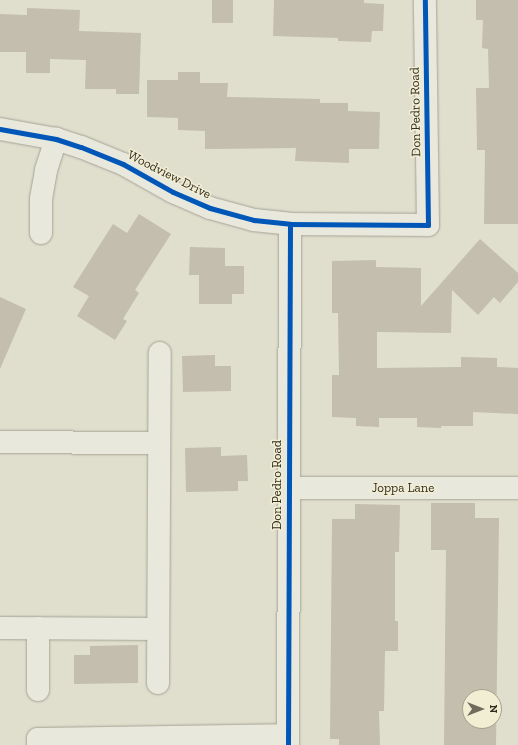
<!DOCTYPE html>
<html>
<head>
<meta charset="utf-8">
<style>
  body { margin:0 }
  #map { position:relative; width:518px; height:745px; overflow:hidden; background:#e0dfcd; font-family:"Zilla Slab",serif }
  div>[style] { position:absolute }
  [style*='--x'] { left:calc(var(--x)*1px); top:calc(var(--y)*1px); width:calc(var(--w)*1px); rotate:calc(var(--a)*1deg) }
  .building>* { inset:0; background:#c3beae }
  .roads { filter:drop-shadow(0 0 1px #a5a396) drop-shadow(0 0 1px #a5a396) }
  .minor>* { height:22px; margin:-11px; padding:0 11px; transform-origin:11px; border-radius:11px; background:#e9e8dd }
  .cycleway>* { height:5px; margin:-2.5px; padding:0 2.5px; transform-origin:2.5px; border-radius:2.5px; background:#0057b8 }
  span { translate:-50% -50%; white-space:nowrap; text-align:center; line-height:1.15; -webkit-text-stroke:3px #f1eed4; paint-order:stroke }
  .street-label { font-size:13px; color:#332d1f }
  .north { position:absolute; left:462px; top:689px; width:40px; height:40px; box-sizing:border-box; background:#f1eed4; border:1px solid #a5a18c; border-radius:50%; rotate:90deg; font-size:11px; font-weight:700; line-height:16px; text-align:center; color:#332d1f }
  .north::after { content:''; display:block; margin:auto; width:14px; height:18px; background:#706b5c; clip-path:polygon(50% 0,100% 100%,50% 72%,0 100%) }
</style>
</head>
<body>
<div id="map">
  <div class="building">
    <i style="clip-path:polygon(212px 0,233px 0,233px 23px,212px 23px)"></i>
    <i style="clip-path:polygon(274px 0,364px 0,364px 3px,384px 4px,383px 31px,372px 31px,371px 42px,338px 41px,338px 38px,273px 36px)"></i>
    <i style="clip-path:polygon(476px 0,518px 0,518px 224px,484px 224px,485px 150px,477px 150px,476px 88px,489px 88px,488px 49px,482px 48px,483px 20px,476px 20px)"></i>
    <i style="clip-path:polygon(27px 8px,80px 10px,79px 31px,141px 33px,139px 94px,116px 94px,116px 89px,85px 89px,86px 60px,50px 59px,50px 73px,26px 73px,26px 52px,0 52px,0 14px,27px 15px)"></i>
    <i style="clip-path:polygon(178px 72px,200px 72px,200px 83px,228px 83px,227px 97px,320px 99px,320px 103px,348px 103px,348px 111px,380px 112px,379px 149px,349px 149px,349px 163px,295px 161px,296px 148px,205px 149px,205px 131px,178px 130px,178px 118px,147px 117px,147px 80px,178px 80px)"></i>
    <i style="clip-path:polygon(139px 214px,171px 234px,135px 290px,139px 293px,123px 319px,127px 321px,115px 340px,77px 316px,89px 296px,73px 287px,113px 224px,127px 233px)"></i>
    <i style="clip-path:polygon(480px 239px,518px 273px,518px 282px,500px 303px,494px 297px,478px 315px,452px 290px,451px 333px,377px 332px,377px 368px,461px 367px,461px 357px,497px 358px,497px 367px,518px 368px,518px 414px,473px 412px,473px 426px,441px 426px,441px 428px,417px 427px,417px 418px,379px 418px,379px 427px,356px 426px,356px 418px,332px 417px,332px 375px,339px 375px,338px 313px,332px 313px,332px 261px,376px 260px,376px 267px,421px 268px,421px 306px)"></i>
    <i style="clip-path:polygon(190px 247px,225px 248px,225px 266px,244px 266px,244px 294px,232px 294px,232px 304px,199px 304px,199px 275px,189px 275px)"></i>
    <i style="clip-path:polygon(0 297px,26px 309px,0 369px)"></i>
    <i style="clip-path:polygon(215px 355px,215px 366px,231px 366px,231px 391px,183px 392px,182px 356px)"></i>
    <i style="clip-path:polygon(221px 447px,221px 456px,247px 455px,248px 481px,238px 481px,238px 491px,186px 492px,185px 448px)"></i>
    <i style="clip-path:polygon(evenodd,431px 503px,475px 503px,475px 518px,499px 518px,496px 745px,444px 745px,446px 550px,431px 550px,431px 503px,470px 697px,494px 697px,494px 721px,470px 721px,470px 697px)"></i>
    <i style="clip-path:polygon(355px 504px,400px 505px,399px 552px,395px 552px,395px 621px,398px 621px,398px 651px,385px 651px,384px 711px,379px 711px,380px 745px,339px 745px,339px 739px,330px 739px,332px 519px,355px 519px)"></i>
    <i style="clip-path:polygon(138px 645px,138px 683px,74px 684px,74px 655px,90px 655px,90px 646px)"></i>
  </div>
  <div class="roads">
    <div class="minor">
      <i style="--x:0;--y:129;--w:57;--a:10.1"></i>
      <i style="--x:56;--y:139;--w:26;--a:18"></i>
      <i style="--x:81;--y:147;--w:45;--a:22"></i>
      <i style="--x:123;--y:164;--w:57;--a:29.2"></i>
      <i style="--x:173;--y:192;--w:40;--a:23.4"></i>
      <i style="--x:210;--y:208;--w:46;--a:15.3"></i>
      <i style="--x:254;--y:220;--w:36;--a:6"></i>
      <i style="--x:290;--y:224;--w:138;--a:0.4"></i>
      <i style="--x:428;--y:225;--w:225;--a:-90.8"></i>
      <i style="--x:41;--y:233;--w:34;--a:-90"></i>
      <i style="--x:41;--y:199;--w:29;--a:-80"></i>
      <i style="--x:46;--y:170;--w:33;--a:-72"></i>
      <i style="--x:0;--y:442;--w:158;--a:0.4"></i>
      <i style="--x:288;--y:488;--w:230;--a:0"></i>
      <i style="--x:0;--y:628;--w:158;--a:0.4"></i>
      <i style="--x:38;--y:628;--w:62;--a:90"></i>
      <i style="--x:158;--y:683;--w:330;--a:-89.7"></i>
      <i style="--x:38;--y:745;--w:6;--a:-90"></i>
      <i style="--x:38;--y:739;--w:250;--a:-0.9"></i>
      <i style="--x:288;--y:745;--w:521;--a:-89.78"></i>
    </div>
  </div>
  <div class="cycleway">
    <i style="--x:0;--y:129;--w:57;--a:10.1"></i>
    <i style="--x:56;--y:139;--w:26;--a:18"></i>
    <i style="--x:81;--y:147;--w:45;--a:22"></i>
    <i style="--x:123;--y:164;--w:57;--a:29.2"></i>
    <i style="--x:173;--y:192;--w:40;--a:23.4"></i>
    <i style="--x:210;--y:208;--w:46;--a:15.3"></i>
    <i style="--x:254;--y:220;--w:36;--a:6"></i>
    <i style="--x:290;--y:224;--w:138;--a:0.4"></i>
    <i style="--x:428;--y:225;--w:225;--a:-90.8"></i>
    <i style="--x:288;--y:745;--w:521;--a:-89.78"></i>
  </div>
  <div class="street-label">
    <span style="left:416px;top:112px;rotate:-91deg">Don Pedro Road</span>
    <span style="left:169px;top:175px;rotate:27deg">Woodview Drive</span>
    <span style="left:277px;top:485px;rotate:-90deg">Don Pedro Road</span>
    <span style="left:403px;top:488px">Joppa Lane</span>
  </div>
  <div class="north">N</div>
</div>
</body>
</html>
